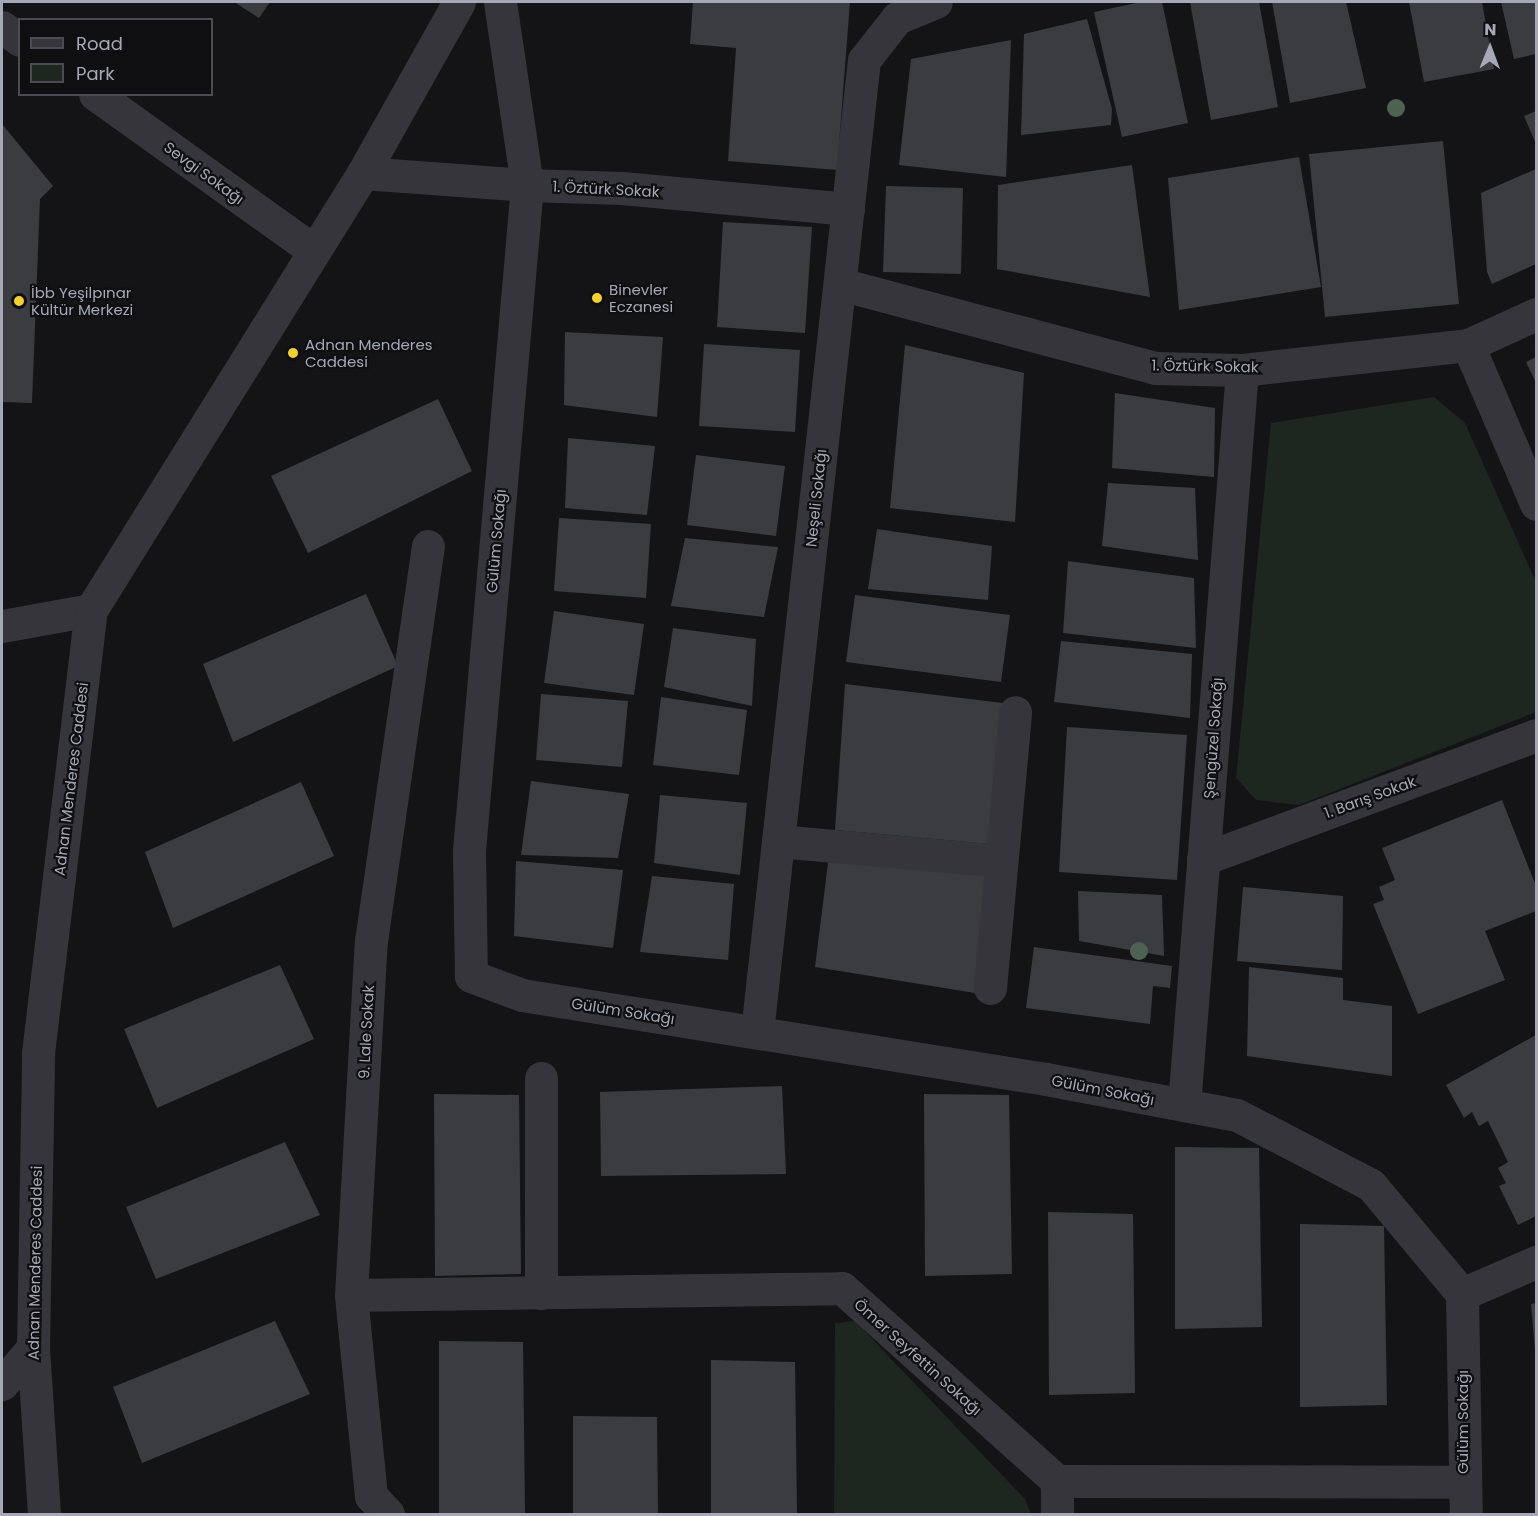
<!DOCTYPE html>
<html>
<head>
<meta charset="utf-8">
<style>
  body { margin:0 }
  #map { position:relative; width:1538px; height:1516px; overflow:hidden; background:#141416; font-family:Poppins,sans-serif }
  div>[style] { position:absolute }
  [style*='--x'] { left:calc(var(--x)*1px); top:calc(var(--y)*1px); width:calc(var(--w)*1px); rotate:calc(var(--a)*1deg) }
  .green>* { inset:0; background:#1e2620 }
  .building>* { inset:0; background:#3b3c40 }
  .minor>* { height:33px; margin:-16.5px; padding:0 16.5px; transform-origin:16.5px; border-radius:16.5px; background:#35353b }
  .trees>* { width:18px; height:18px; margin:-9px; border-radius:50%; background:#4d6252 }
  .dots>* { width:16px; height:16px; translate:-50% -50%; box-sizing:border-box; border:3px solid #0f0f11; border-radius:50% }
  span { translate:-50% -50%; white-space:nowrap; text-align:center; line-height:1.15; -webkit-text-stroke:4.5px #0f0f11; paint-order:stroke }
  .street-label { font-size:15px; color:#a5a8b6 }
  .poi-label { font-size:15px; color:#a5a8b6 }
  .left { translate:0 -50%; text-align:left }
  .frame { position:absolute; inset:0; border:3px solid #a5a8b6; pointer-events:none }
  .legend { position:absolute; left:18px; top:18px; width:195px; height:78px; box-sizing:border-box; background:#0f0f11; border:2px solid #4b4c53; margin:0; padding:8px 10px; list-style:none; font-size:18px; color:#a5a8b6 }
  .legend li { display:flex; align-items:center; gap:12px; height:30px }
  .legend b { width:30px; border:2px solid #4b4c53 }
  .north { position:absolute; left:1460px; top:18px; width:60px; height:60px; -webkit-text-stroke:4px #0f0f11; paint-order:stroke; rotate:1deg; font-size:16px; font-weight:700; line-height:24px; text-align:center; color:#a5a8b6 }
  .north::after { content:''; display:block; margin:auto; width:21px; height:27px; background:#a5a8b6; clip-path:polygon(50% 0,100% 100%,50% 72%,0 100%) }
</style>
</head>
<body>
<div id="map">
  <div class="green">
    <i style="clip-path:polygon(1434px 397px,1465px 423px,1536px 582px,1536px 712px,1299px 805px,1256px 800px,1236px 778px,1271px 423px)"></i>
    <i style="clip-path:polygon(855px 1321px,1025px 1499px,1031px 1514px,834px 1514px,835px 1323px)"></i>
  </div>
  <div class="building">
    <i style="clip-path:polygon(234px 2px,270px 2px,259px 18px)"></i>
    <i style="clip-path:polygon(693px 2px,850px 2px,837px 170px,728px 161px,736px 48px,690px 44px)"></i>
    <i style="clip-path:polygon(1141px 2px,1162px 2px,1188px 123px,1122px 137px,1094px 12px)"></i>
    <i style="clip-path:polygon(1190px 2px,1259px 2px,1278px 107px,1211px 120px)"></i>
    <i style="clip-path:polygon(1272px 2px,1346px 2px,1366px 88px,1290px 103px)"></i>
    <i style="clip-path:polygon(1409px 2px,1482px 2px,1494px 69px,1424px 82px)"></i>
    <i style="clip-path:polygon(1501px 2px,1536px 2px,1536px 54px,1514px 59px)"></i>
    <i style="clip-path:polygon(1087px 19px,1112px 109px,1111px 125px,1021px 135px,1024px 34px)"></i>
    <i style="clip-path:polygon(1011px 40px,1006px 177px,899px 165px,911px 59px)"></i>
    <i style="clip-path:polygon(1536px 111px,1536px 144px,1524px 116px)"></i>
    <i style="clip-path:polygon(2px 124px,53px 186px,40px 199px,32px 403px,2px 402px)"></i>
    <i style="clip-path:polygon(1443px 141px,1459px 304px,1325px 317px,1309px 154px)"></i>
    <i style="clip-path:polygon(1299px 157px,1321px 287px,1179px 310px,1168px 178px)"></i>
    <i style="clip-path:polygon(1132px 165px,1150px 297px,997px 269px,998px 185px)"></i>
    <i style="clip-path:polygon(1536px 169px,1536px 264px,1492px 284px,1487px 272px,1481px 193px)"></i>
    <i style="clip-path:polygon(886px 186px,963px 188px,961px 274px,883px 272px)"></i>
    <i style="clip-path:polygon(723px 222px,812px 227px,805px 333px,717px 327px)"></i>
    <i style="clip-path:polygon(565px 332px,663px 337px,657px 417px,564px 405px)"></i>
    <i style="clip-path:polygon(704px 344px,800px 350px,795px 432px,699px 426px)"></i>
    <i style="clip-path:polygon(905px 345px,1024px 373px,1015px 522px,890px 508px)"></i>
    <i style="clip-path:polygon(1536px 357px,1536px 383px,1526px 362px)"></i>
    <i style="clip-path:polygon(1115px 393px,1215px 408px,1214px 477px,1112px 468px)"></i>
    <i style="clip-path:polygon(438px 399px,472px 471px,308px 553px,271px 476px)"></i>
    <i style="clip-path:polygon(568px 438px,655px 446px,647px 515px,565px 508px)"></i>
    <i style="clip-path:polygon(696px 455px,785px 466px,776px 536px,687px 525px)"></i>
    <i style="clip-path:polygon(1108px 483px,1195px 488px,1198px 560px,1102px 546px)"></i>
    <i style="clip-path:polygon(559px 518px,651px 524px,646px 598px,554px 591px)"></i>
    <i style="clip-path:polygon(877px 529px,992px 546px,988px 600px,868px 589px)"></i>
    <i style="clip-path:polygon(685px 538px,778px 547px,764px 617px,671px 606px)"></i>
    <i style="clip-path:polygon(1068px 561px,1194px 578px,1196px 648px,1063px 633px)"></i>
    <i style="clip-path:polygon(366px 594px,398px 666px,233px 742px,203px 664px)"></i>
    <i style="clip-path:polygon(855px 595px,1010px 615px,1001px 682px,846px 662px)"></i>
    <i style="clip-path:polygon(554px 611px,644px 624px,634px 695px,544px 683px)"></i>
    <i style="clip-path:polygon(673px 628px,756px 639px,752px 706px,664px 687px)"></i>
    <i style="clip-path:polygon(1061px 641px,1192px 654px,1190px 718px,1054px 702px)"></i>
    <i style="clip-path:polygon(845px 684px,1003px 703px,989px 844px,835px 830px)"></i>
    <i style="clip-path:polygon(541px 694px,628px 701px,622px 767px,536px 760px)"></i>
    <i style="clip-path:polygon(661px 697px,747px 710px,739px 775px,653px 765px)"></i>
    <i style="clip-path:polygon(1067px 727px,1187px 735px,1177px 880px,1059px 872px)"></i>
    <i style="clip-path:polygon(531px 781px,629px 794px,618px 858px,521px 855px)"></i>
    <i style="clip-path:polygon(301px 782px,334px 856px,173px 928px,145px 852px)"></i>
    <i style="clip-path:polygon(660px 795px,747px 803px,740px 875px,654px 863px)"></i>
    <i style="clip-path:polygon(1502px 800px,1536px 886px,1536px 911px,1485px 931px,1505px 980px,1418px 1014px,1373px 904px,1384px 900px,1379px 887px,1395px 880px,1382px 848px)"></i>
    <i style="clip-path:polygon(829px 855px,988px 875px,981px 994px,815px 967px)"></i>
    <i style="clip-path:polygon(516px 861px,623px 870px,613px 948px,514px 936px)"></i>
    <i style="clip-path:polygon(652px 876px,734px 884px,728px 960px,640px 952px)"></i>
    <i style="clip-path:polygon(1243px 887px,1343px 896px,1342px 970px,1237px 961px)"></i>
    <i style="clip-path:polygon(1078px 891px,1162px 895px,1164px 956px,1079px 941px)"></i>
    <i style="clip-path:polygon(1034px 947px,1172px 966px,1170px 988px,1153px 986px,1150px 1024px,1026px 1008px)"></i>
    <i style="clip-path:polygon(280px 965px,314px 1039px,157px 1108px,124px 1029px)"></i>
    <i style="clip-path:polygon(1249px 967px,1343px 978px,1343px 1000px,1392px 1006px,1392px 1076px,1247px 1056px)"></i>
    <i style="clip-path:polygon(1536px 1035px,1536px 1216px,1518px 1225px,1499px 1186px,1506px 1183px,1498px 1168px,1508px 1162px,1488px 1121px,1479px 1126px,1472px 1112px,1464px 1118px,1446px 1085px)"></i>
    <i style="clip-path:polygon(782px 1086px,786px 1174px,601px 1176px,600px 1092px)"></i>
    <i style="clip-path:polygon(434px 1094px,519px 1095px,521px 1274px,435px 1276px)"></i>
    <i style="clip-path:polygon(924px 1094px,1009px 1095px,1012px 1274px,925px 1276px)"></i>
    <i style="clip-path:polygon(285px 1142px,320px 1215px,156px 1279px,126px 1207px)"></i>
    <i style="clip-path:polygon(1175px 1147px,1259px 1148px,1262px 1327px,1175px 1329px)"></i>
    <i style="clip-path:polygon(1048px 1212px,1133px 1214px,1135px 1393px,1049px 1395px)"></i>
    <i style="clip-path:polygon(1300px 1224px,1384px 1226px,1387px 1405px,1300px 1407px)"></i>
    <i style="clip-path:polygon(1536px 1303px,1536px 1350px,1535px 1350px,1531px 1304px)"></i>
    <i style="clip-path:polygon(275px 1321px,310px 1394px,142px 1463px,113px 1387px)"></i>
    <i style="clip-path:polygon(439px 1341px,523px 1342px,525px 1514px,439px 1514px)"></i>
    <i style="clip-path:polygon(711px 1360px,795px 1362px,797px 1514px,711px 1514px)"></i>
    <i style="clip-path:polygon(573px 1416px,657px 1417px,658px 1514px,573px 1514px)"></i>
  </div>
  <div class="minor">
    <i style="--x:500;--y:2;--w:185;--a:81.6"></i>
    <i style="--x:527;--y:185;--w:669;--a:94.98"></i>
    <i style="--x:469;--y:851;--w:125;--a:89.1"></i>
    <i style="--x:471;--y:976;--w:54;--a:20.4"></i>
    <i style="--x:522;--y:995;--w:531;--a:9.11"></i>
    <i style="--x:1046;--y:1079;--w:194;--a:10.7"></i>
    <i style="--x:1237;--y:1115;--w:151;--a:27.6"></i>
    <i style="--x:1371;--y:1185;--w:142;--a:50.1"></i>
    <i style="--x:1462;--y:1294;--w:220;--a:89"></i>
    <i style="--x:2;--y:27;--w:22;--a:36"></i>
    <i style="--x:95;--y:94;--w:269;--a:35.6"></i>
    <i style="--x:363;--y:173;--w:164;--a:4.2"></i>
    <i style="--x:527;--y:185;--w:95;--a:1.8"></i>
    <i style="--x:622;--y:188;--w:227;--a:5.3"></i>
    <i style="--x:840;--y:284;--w:326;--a:14.9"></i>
    <i style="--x:1155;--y:368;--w:87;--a:1.3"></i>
    <i style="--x:1242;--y:370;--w:227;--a:-6.3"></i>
    <i style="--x:1468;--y:345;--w:75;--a:-24.5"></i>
    <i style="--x:1468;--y:345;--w:173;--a:66.8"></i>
    <i style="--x:2;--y:626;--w:90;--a:-10.2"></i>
    <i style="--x:778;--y:841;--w:224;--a:5.1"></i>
    <i style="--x:1203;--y:859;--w:355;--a:-20.4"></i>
    <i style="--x:990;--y:988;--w:277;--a:-84.8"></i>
    <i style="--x:757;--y:1032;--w:978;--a:-83.72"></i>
    <i style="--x:864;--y:60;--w:53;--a:-51.8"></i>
    <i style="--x:897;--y:18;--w:42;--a:-22.3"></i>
    <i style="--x:1184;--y:1105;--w:737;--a:-85.49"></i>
    <i style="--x:541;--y:1293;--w:215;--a:-90"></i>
    <i style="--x:1462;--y:1294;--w:81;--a:-23.4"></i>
    <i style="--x:351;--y:1295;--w:491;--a:-0.8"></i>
    <i style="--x:842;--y:1288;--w:289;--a:41.9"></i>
    <i style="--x:1057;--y:1481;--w:407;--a:0.1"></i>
    <i style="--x:2;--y:1384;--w:48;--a:-49.3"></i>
    <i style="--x:44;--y:1514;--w:166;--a:-93.8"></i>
    <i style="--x:33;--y:1348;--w:295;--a:-89"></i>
    <i style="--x:38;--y:1053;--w:446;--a:-83.2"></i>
    <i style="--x:91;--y:610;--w:515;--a:-58.1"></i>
    <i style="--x:363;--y:173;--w:196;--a:-60.7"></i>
    <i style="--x:388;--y:1514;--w:25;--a:-133"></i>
    <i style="--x:371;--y:1496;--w:202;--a:-95.7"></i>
    <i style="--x:351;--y:1295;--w:355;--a:-86.8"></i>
    <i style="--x:371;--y:941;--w:399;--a:-81.8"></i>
    <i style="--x:1057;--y:1514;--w:33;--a:-90"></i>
  </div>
  <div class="trees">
    <i style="left:1396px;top:108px"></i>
    <i style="left:1139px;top:951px"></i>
  </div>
  <div class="dots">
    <i style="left:597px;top:298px;background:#f6d02b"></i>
    <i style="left:19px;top:301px;background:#f6d02b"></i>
    <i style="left:293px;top:353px;background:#f6d02b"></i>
  </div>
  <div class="street-label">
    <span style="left:204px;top:173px;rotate:36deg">Sevgi Sokağı</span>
    <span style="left:606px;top:189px;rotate:3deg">1. Öztürk Sokak</span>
    <span style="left:1205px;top:366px;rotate:1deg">1. Öztürk Sokak</span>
    <span style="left:816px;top:498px;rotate:-84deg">Neşeli Sokağı</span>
    <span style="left:496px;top:541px;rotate:-85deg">Gülüm Sokağı</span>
    <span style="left:1213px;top:738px;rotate:-86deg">Şengüzel Sokağı</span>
    <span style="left:71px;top:779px;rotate:-83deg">Adnan Menderes Caddesi</span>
    <span style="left:1370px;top:797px;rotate:-20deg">1. Barış Sokak</span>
    <span style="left:623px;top:1011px;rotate:9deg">Gülüm Sokağı</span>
    <span style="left:366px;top:1032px;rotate:-87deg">9. Lale Sokak</span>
    <span style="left:1103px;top:1090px;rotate:11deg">Gülüm Sokağı</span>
    <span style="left:35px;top:1263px;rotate:-89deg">Adnan Menderes Caddesi</span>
    <span style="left:918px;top:1357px;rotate:42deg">Ömer Seyfettin Sokağı</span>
    <span style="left:1463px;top:1422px;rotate:-90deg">Gülüm Sokağı</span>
  </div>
  <div class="poi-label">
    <span class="left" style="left:609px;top:298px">Binevler<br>Eczanesi</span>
    <span class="left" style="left:31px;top:301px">İbb Yeşilpınar<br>Kültür Merkezi</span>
    <span class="left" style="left:305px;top:353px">Adnan Menderes<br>Caddesi</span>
  </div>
  <div class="frame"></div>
  <ul class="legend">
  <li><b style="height:8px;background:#35353b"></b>Road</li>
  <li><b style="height:16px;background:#1e2620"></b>Park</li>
  </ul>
  <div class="north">N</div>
</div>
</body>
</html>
